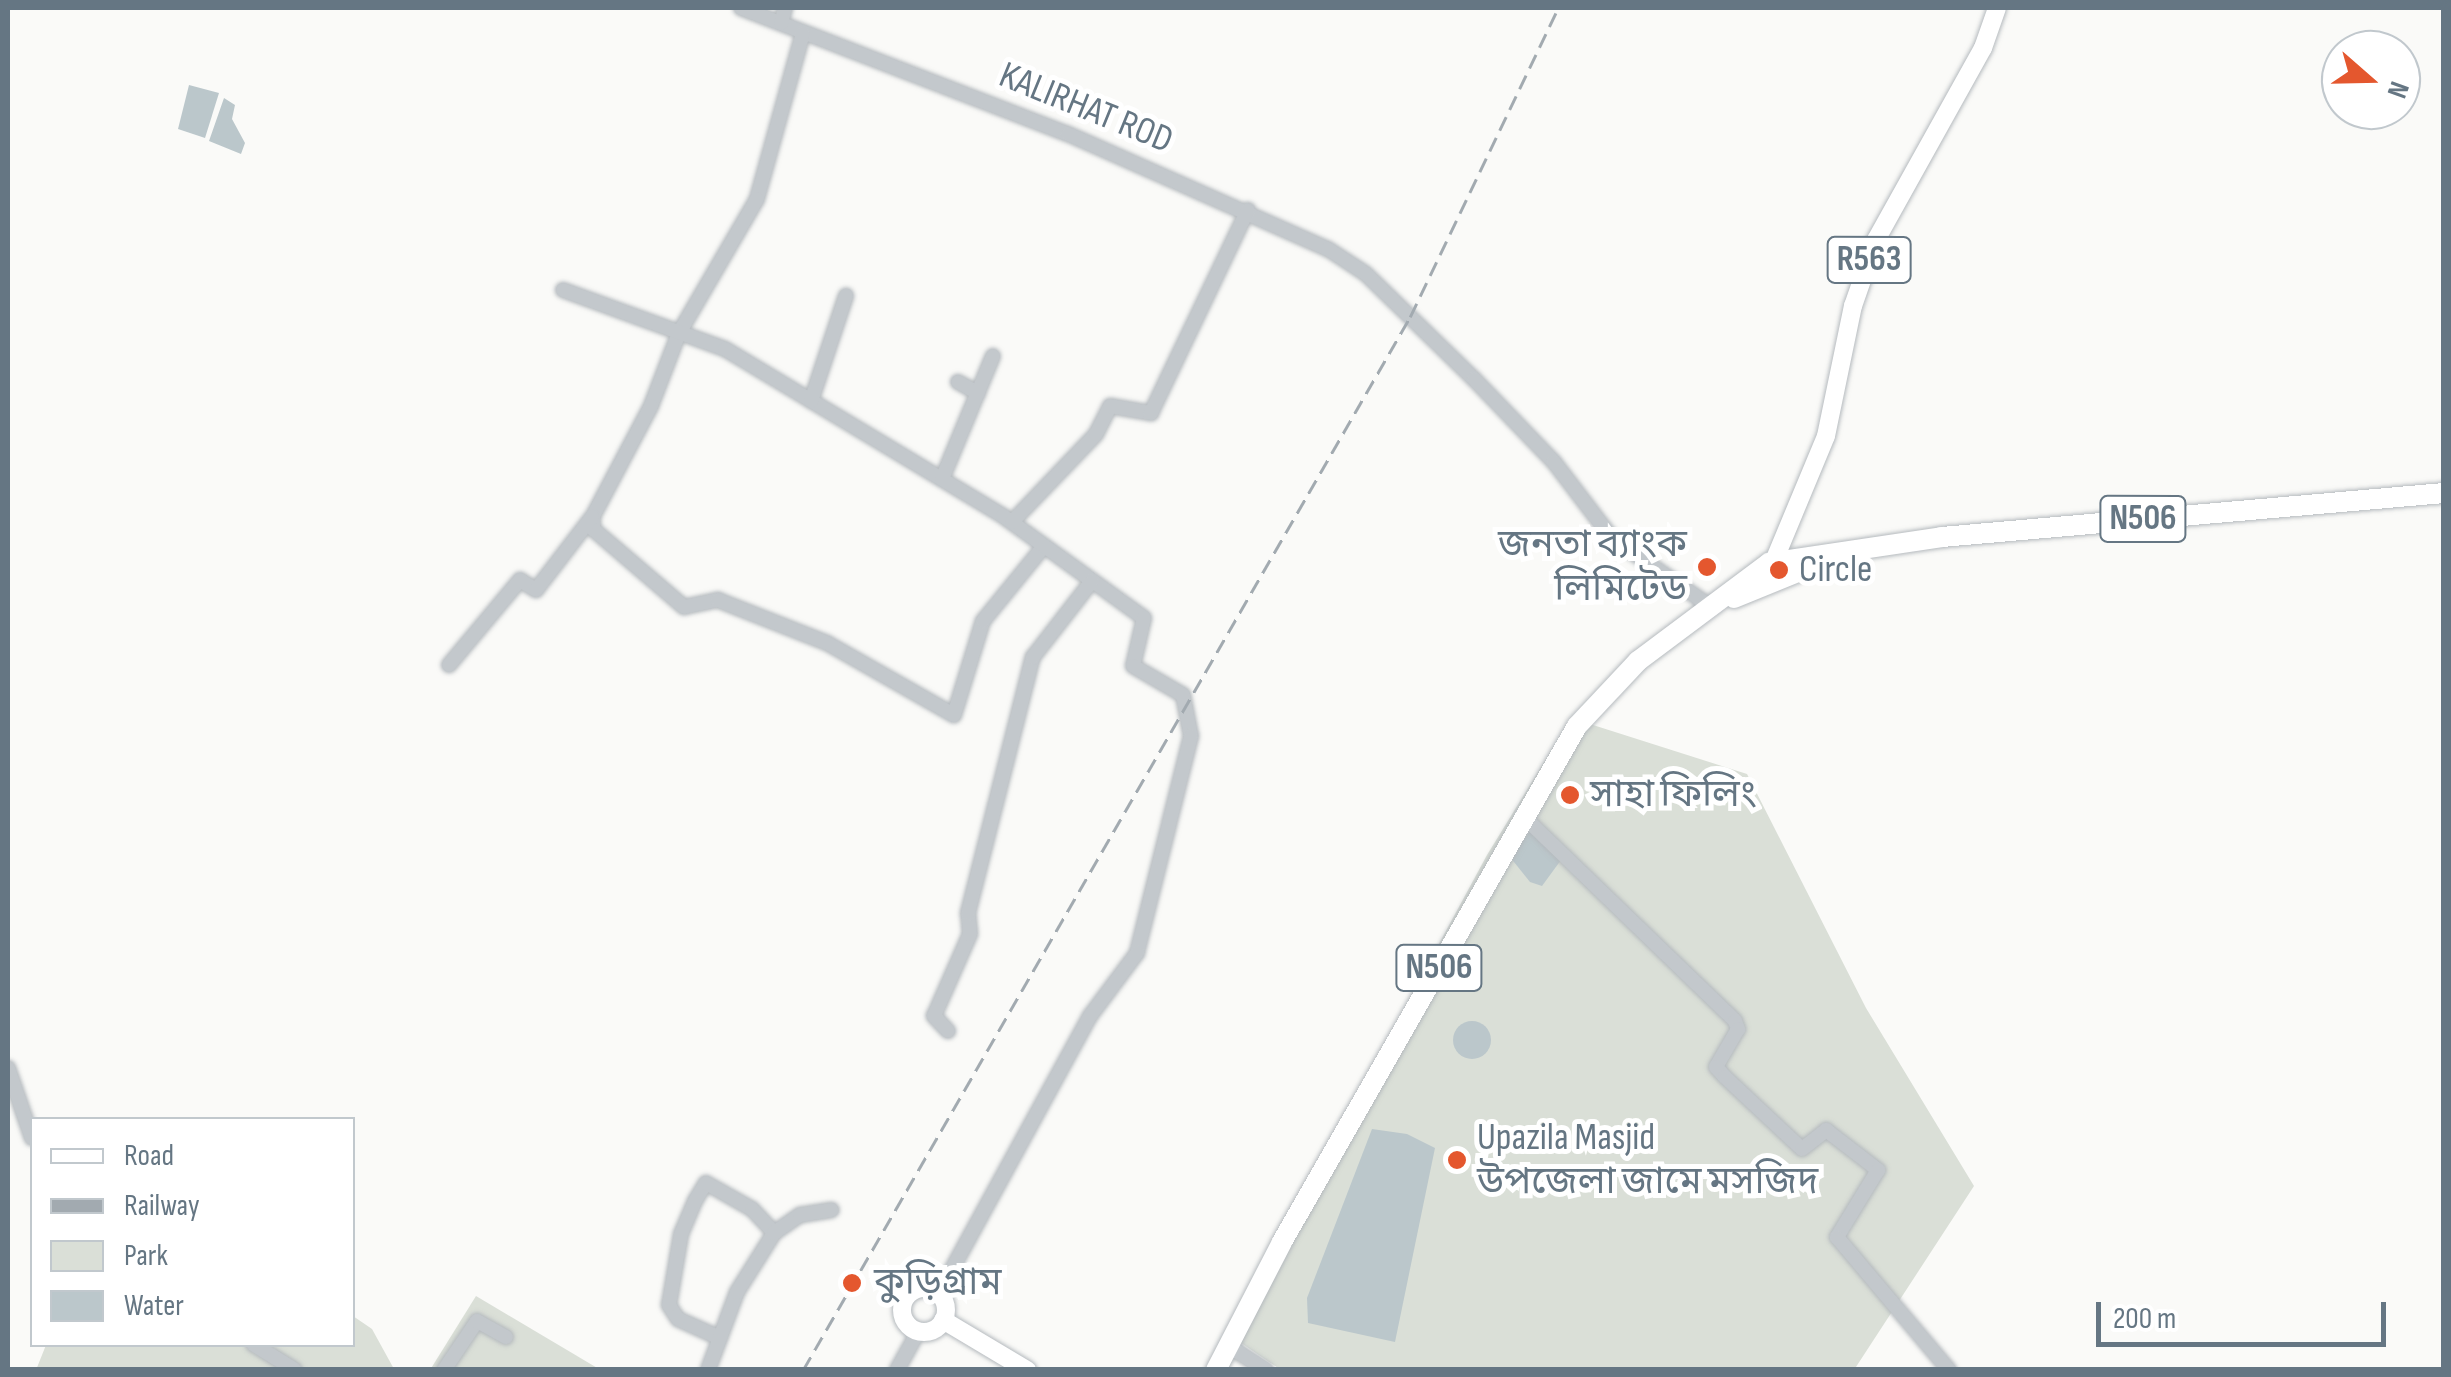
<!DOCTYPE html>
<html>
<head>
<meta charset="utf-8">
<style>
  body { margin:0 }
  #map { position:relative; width:2451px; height:1377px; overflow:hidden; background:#fafaf8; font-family:"Sofia Sans Condensed","Noto Sans Bengali",sans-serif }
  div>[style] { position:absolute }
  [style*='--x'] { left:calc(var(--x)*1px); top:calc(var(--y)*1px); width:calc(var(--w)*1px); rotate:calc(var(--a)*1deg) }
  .green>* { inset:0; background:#dadfd7 }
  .water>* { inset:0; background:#bbc7cb }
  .round { border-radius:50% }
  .roads { filter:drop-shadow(0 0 2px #b5babe) drop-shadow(0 0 2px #b5babe) }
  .minor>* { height:14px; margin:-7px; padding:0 7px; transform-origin:7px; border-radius:7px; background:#c3c8cc }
  .major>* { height:18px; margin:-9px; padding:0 9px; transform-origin:9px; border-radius:9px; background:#fff }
  .major>.ring { margin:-9px; padding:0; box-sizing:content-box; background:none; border:18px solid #fff; border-radius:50% }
  .highway>* { height:20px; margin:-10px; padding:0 10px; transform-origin:10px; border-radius:10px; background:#fff }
  .rail>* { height:2.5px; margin-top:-1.25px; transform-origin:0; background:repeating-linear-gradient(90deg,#a2aab0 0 15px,transparent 0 23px) }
  .dots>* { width:28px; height:28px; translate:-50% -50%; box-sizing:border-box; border:5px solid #fff; border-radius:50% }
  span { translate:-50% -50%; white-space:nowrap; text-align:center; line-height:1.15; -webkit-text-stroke:10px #fff; paint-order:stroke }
  .shield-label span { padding:2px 8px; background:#fff; border:2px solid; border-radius:8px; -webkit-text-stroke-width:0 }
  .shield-label { font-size:35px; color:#657683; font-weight:700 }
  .street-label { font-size:38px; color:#657683 }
  .poi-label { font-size:38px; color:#657683 }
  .right { translate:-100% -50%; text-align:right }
  .left { translate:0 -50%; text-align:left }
  .frame { position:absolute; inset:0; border:10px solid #657683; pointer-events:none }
  .legend { position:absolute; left:30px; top:1117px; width:325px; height:230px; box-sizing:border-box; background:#fff; border:2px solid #c1c8cd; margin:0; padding:12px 18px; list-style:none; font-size:30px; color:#657683 }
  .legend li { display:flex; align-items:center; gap:20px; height:50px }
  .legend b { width:50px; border:2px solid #c1c8cd }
  .north { position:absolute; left:2321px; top:30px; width:100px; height:100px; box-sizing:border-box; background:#fff; border:2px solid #c1c8cd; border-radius:50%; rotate:110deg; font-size:28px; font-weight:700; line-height:40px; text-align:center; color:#657683 }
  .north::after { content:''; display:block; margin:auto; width:35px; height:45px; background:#e4572e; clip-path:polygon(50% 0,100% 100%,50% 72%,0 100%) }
  .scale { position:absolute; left:2096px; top:1302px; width:290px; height:45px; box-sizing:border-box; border:5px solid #657683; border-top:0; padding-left:12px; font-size:30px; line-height:35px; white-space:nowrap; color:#657683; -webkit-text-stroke:8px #fff; paint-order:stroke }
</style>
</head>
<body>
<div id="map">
  <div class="green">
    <i style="clip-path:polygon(1571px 718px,1747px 774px,1866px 1008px,1974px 1186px,1854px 1370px,1281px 1370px,1228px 1334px,1487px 855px)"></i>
    <i style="clip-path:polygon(476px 1296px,599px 1369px,430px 1370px)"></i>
    <i style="clip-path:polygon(353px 1316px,372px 1329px,394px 1369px,36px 1370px,46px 1345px,352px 1344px)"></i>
  </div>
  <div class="water">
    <i style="clip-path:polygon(189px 85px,219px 93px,205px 138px,178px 129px)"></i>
    <i style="clip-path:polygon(224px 98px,235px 105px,232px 119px,245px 143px,241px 154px,209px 141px)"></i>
    <i style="clip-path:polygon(1531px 830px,1561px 860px,1542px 886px,1530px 882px,1510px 857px)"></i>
    <i class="round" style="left:1453px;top:1021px;width:38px;height:38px"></i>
    <i style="clip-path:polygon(1372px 1129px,1407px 1134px,1435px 1148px,1395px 1342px,1308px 1323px,1307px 1298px)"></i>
  </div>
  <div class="roads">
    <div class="minor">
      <i style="--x:741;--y:8;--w:350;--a:21.1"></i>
      <i style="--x:1068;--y:134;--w:284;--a:23.9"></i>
      <i style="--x:1328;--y:249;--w:45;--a:33.3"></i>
      <i style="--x:1366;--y:274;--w:151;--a:44.2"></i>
      <i style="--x:1474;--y:379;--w:115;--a:46.1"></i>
      <i style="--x:1554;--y:462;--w:96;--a:52.7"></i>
      <i style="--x:1612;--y:538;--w:119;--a:34.8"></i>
      <i style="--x:781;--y:23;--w:16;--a:-75"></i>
      <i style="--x:803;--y:33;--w:172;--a:105.5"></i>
      <i style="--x:757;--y:199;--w:155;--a:120.2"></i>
      <i style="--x:679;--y:333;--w:78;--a:111"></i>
      <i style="--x:651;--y:406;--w:124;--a:117.8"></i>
      <i style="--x:593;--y:516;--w:13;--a:90"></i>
      <i style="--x:593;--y:529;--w:120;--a:40.6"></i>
      <i style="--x:684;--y:607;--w:35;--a:-12"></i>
      <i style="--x:718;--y:600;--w:117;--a:21.5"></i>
      <i style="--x:827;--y:643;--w:146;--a:29.6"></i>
      <i style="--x:954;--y:715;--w:98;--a:-72.9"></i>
      <i style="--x:983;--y:621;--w:97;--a:-50.9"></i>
      <i style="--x:563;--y:290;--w:172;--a:20"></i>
      <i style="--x:725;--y:349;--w:324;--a:31"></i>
      <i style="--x:1003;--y:516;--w:174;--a:35.9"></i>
      <i style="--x:1144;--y:618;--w:49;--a:102.9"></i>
      <i style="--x:1133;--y:666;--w:58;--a:30.1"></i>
      <i style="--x:1183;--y:695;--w:42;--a:79"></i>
      <i style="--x:1191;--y:736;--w:224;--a:104"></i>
      <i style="--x:1137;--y:953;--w:79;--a:126.7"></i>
      <i style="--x:1090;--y:1016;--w:315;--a:118.6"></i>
      <i style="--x:958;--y:382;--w:23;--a:29"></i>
      <i style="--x:811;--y:401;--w:111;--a:-71.6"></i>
      <i style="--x:942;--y:479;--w:133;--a:-67.5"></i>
      <i style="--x:1012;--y:522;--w:122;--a:-46.3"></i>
      <i style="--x:1096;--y:434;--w:31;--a:-63"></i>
      <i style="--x:1110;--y:406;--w:42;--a:9.7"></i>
      <i style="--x:1151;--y:413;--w:225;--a:-64.5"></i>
      <i style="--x:449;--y:665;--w:111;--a:-50.1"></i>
      <i style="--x:520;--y:580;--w:19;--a:32"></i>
      <i style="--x:536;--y:590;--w:92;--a:-52.5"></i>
      <i style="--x:1522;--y:815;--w:296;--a:44"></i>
      <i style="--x:1735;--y:1021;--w:9;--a:69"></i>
      <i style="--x:1738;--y:1029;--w:44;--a:120.1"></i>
      <i style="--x:1716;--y:1067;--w:13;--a:48"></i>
      <i style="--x:1725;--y:1077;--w:105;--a:43.1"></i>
      <i style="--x:1802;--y:1149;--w:31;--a:-38"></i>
      <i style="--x:1826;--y:1130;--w:66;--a:37.6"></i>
      <i style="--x:1878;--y:1170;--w:79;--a:121.5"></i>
      <i style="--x:1837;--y:1237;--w:174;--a:49.9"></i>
      <i style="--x:948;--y:1031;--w:21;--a:-133"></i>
      <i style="--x:934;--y:1016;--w:90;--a:-66.3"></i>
      <i style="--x:970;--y:934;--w:21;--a:-95"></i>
      <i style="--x:968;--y:913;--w:264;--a:-75.8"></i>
      <i style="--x:1033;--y:657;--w:96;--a:-52.2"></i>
      <i style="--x:8;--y:1068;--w:74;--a:71.1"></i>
      <i style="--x:720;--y:1338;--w:46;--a:-155.7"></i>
      <i style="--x:678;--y:1319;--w:17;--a:-123"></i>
      <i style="--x:669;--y:1305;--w:72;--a:-80.4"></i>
      <i style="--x:681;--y:1234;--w:36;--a:-67"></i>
      <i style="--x:695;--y:1201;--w:21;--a:-59"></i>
      <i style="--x:706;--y:1183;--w:53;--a:29.5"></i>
      <i style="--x:752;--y:1209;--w:33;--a:47"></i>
      <i style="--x:253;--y:1344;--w:49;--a:31.8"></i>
      <i style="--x:1230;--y:1347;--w:43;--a:32.6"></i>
      <i style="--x:444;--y:1370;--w:59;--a:-56"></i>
      <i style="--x:477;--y:1321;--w:33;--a:29"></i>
      <i style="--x:708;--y:1370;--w:83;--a:-69.6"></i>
      <i style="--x:737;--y:1292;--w:70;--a:-57.9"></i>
      <i style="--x:774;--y:1233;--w:32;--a:-35"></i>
      <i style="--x:800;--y:1215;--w:32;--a:-9"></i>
      <i style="--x:897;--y:1370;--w:43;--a:-61.1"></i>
    </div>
    <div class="major">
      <i style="--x:1769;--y:573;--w:148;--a:-67.4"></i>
      <i style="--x:1826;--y:436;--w:133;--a:-78.3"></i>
      <i style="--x:1853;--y:306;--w:70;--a:-70.8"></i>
      <i style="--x:1876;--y:240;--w:220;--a:-60.9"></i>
      <i style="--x:1983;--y:48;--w:42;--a:-70.7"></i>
      <i class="ring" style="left:902px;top:1288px;width:26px;height:26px"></i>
      <i style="--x:943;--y:1320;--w:98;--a:30.8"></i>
    </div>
    <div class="highway">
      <i style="--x:1734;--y:598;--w:100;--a:-22.2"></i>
      <i style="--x:1216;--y:1370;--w:144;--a:-62.7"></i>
      <i style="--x:1282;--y:1242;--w:594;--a:-60.24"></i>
      <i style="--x:1577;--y:726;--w:89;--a:-46.8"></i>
      <i style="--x:1638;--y:661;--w:164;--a:-36.8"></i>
      <i style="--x:1769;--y:563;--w:175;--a:-8.5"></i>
      <i style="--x:1942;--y:537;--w:504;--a:-5.01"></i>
    </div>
  </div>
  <div class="rail">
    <i style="--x:803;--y:1370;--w:1215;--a:-60.04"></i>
    <i style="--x:1410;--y:317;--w:343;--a:-64.4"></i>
  </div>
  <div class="dots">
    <i style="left:1707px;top:567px;background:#e4572e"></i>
    <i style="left:1779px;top:570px;background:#e4572e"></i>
    <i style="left:1570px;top:795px;background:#e4572e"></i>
    <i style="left:1457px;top:1160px;background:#e4572e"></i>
    <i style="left:852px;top:1283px;background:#e4572e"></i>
  </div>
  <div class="shield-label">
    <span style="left:1869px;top:260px">R563</span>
    <span style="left:2143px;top:519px">N506</span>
    <span style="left:1439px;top:968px">N506</span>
  </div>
  <div class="street-label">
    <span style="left:1086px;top:108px;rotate:22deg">KALIRHAT ROD</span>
  </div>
  <div class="poi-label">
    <span class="right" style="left:1687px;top:567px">জনতা ব্যাংক<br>লিমিটেড</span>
    <span class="left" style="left:1799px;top:570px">Circle</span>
    <span class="left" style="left:1590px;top:795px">সাহা ফিলিং</span>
    <span class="left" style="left:1477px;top:1160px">Upazila Masjid<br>উপজেলা জামে মসজিদ</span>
    <span class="left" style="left:874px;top:1283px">কুড়িগ্রাম</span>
  </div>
  <div class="frame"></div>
  <ul class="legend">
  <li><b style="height:12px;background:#fff"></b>Road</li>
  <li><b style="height:12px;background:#a2aab0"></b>Railway</li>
  <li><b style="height:28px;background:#dadfd7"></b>Park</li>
  <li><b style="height:28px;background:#bbc7cb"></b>Water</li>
  </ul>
  <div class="north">N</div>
  <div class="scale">200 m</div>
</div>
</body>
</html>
